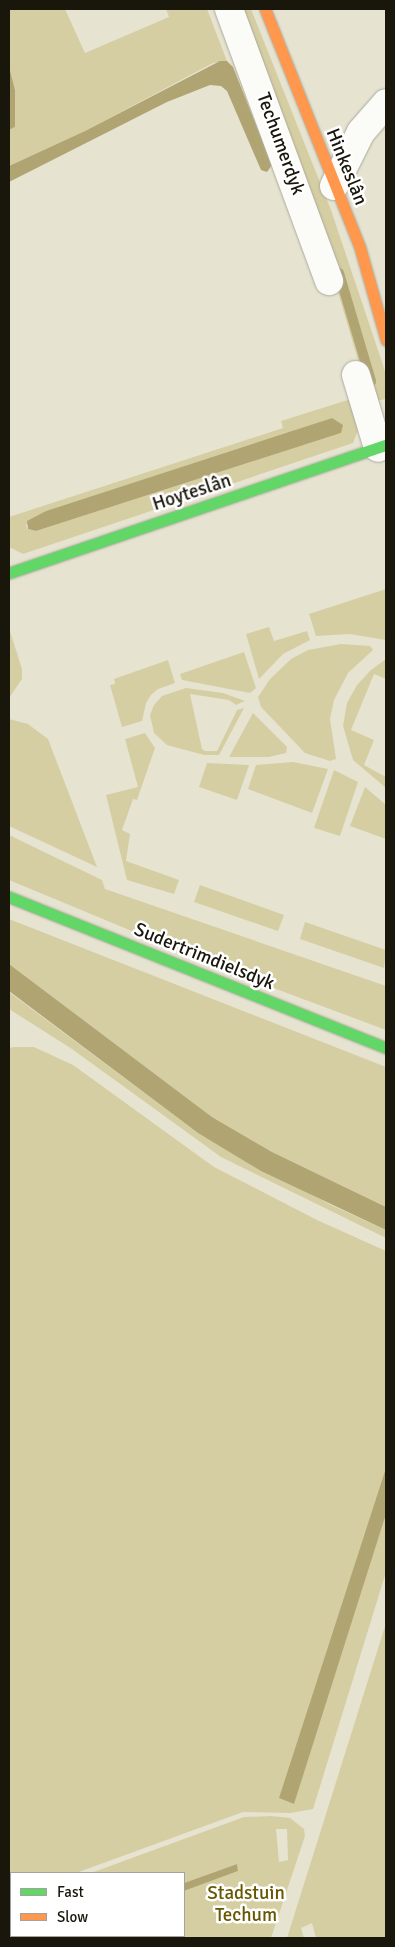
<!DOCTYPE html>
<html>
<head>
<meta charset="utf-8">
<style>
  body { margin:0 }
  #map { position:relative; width:395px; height:1947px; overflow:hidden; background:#e7e3d1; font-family:Signika,sans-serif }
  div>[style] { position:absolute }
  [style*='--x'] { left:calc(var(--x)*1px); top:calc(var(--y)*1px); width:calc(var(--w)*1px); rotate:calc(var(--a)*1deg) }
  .green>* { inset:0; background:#d6cea3 }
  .water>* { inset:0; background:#b0a572 }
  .stream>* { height:10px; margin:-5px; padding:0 5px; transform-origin:5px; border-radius:5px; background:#b0a572 }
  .roads { filter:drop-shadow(0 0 1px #adaa9c) drop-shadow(0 0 1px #adaa9c) }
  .street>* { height:28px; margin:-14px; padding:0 14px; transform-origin:14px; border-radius:14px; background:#fbfbf8 }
  .fast>* { height:11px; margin:-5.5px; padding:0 5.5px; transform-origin:5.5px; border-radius:5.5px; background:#63d668 }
  .slow>* { height:11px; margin:-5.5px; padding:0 5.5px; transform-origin:5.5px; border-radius:5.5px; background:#ff974d }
  span { translate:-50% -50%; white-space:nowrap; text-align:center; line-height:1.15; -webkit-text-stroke:5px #fff; paint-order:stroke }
  .street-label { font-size:19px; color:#19160b }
  .park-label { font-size:19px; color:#665701 }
  .frame { position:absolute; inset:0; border:10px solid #19160b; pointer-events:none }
  .legend { position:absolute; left:10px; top:1872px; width:175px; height:65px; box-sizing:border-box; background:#fff; border:1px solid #a3a29d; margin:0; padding:6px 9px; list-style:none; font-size:15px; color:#19160b }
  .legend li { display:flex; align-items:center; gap:10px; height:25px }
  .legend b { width:25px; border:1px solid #a3a29d }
</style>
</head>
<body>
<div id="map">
  <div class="green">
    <i style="clip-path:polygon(9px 9px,65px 9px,85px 53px,169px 17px,166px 9px,207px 9px,227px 61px,213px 63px,85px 131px,9px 166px,9px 130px,15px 127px,15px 90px,9px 66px)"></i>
    <i style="clip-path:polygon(239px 9px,251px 9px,331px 210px,386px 374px,386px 399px,375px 401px,365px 384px,337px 289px)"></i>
    <i style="clip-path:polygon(evenodd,354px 398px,358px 430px,353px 443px,23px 554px,9px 547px,9px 517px,283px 428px,281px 421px,354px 398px,332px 418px,341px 433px,36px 531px,27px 529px,26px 525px,46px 511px,332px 418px)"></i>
    <i style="clip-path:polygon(386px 589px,386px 640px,350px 634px,316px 636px,309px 614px)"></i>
    <i style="clip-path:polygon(269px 627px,274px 641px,307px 631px,310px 640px,283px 654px,259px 679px,246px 634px)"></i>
    <i style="clip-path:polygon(9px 628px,22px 669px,22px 679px,9px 698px)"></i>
    <i style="clip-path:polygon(341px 644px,370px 646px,373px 650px,348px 673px,334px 700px,330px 719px,336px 759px,330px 761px,305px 753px,261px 707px,258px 697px,270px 679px,291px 659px,308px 650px)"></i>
    <i style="clip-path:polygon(244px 652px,256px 688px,250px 693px,182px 680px,180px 674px)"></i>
    <i style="clip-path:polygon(386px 659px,386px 679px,374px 674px,351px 730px,374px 740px,364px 765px,386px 777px,386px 788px,353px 760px,343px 726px,347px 703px,357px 685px,371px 670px)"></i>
    <i style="clip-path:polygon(168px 660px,175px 683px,158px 689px,151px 695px,146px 703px,142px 721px,122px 727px,110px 685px,115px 684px,114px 679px)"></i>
    <i style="clip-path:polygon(186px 688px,223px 693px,245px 701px,236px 705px,229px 700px,190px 694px,202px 749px,205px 751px,217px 751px,237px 710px,244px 708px,219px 755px,204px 755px,167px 745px,154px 733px,150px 715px,154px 705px,162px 696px)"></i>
    <i style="clip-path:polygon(253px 713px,287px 747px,286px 753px,269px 757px,229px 757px)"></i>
    <i style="clip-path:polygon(9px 719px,28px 724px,48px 739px,97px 867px,9px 826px)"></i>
    <i style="clip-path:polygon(145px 733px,155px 748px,137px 800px,133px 799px,122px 830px,130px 834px,126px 861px,179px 880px,174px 894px,127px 880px,106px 795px,138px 787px,125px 739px)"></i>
    <i style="clip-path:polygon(293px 762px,328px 769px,312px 813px,248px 789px,256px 765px)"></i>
    <i style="clip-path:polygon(207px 763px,249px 765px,237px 800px,199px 787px)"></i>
    <i style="clip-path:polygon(334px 770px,358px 782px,340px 836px,314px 828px)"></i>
    <i style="clip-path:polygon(365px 787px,386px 805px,386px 839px,350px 826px)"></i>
    <i style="clip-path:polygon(9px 835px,102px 880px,105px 889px,386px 986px,386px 1030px,228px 971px,9px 880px)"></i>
    <i style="clip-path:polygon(200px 885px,284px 915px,278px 931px,194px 902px)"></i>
    <i style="clip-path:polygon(9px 919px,386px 1067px,386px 1207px,272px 1152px,212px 1117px,9px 964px)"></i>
    <i style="clip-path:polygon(305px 922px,386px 950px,384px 968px,300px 939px)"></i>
    <i style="clip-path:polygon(9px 992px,198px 1133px,329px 1204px,386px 1230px,386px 1238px,221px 1157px,72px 1049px,9px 1009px)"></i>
    <i style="clip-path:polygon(14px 1047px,34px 1047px,73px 1065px,214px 1167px,317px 1220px,386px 1251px,386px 1572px,313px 1809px,291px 1813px,243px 1812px,76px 1873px,11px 1873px,9px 1898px,9px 1048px)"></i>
    <i style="clip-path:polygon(386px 1623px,386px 1938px,316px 1938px,312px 1923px,301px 1928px,304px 1938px,287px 1938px)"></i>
    <i style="clip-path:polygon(evenodd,271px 1816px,290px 1818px,304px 1829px,305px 1836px,271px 1938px,56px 1938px,184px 1936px,184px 1891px,238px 1871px,237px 1864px,184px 1883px,184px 1873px,91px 1873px,244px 1817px,271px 1816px,276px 1829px,287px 1829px,288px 1860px,279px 1862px,276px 1829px)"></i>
  </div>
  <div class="water">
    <i style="clip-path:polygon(220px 61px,227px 61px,233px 67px,272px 165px,267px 172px,261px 170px,227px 91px,221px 86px,210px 85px,167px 102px,9px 182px,9px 166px,85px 131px)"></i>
    <i style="clip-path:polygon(9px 66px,15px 90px,15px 127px,9px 130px)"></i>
    <i style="clip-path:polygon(332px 418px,343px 425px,341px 433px,36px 531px,28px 529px,27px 521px,46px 511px)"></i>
    <i style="clip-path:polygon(9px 964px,212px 1117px,272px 1152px,386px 1207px,386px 1230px,261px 1171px,198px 1133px,9px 991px)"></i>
    <i style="clip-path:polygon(386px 1468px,386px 1514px,294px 1804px,279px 1798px)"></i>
    <i style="clip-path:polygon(237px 1864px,238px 1871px,184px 1891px,184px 1883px)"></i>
  </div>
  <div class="stream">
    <i style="--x:339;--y:273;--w:113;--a:73.5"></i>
  </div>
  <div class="roads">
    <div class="street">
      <i style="--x:229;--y:9;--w:290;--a:69.8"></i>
      <i style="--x:334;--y:186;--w:60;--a:-63.4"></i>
      <i style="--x:361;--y:132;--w:38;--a:-49"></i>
      <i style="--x:356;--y:375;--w:76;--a:73.2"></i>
    </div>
    <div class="fast">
      <i style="--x:9;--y:573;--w:398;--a:-18.8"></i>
      <i style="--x:9;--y:897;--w:406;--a:21.8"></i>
    </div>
    <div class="slow">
      <i style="--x:265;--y:9;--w:257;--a:68.3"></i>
      <i style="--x:360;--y:248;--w:96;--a:74.2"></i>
    </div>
  </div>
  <div class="street-label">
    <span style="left:280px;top:144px;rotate:70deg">Techumerdyk</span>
    <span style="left:346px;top:167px;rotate:68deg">Hinkeslân</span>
    <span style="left:192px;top:493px;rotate:-18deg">Hoyteslân</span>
    <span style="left:204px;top:957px;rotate:22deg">Sudertrimdielsdyk</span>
  </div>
  <div class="park-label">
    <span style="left:246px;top:1905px">Stadstuin<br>Techum</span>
  </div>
  <div class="frame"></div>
  <ul class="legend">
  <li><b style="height:6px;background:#63d668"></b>Fast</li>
  <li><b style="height:6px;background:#ff974d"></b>Slow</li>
  </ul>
</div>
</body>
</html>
